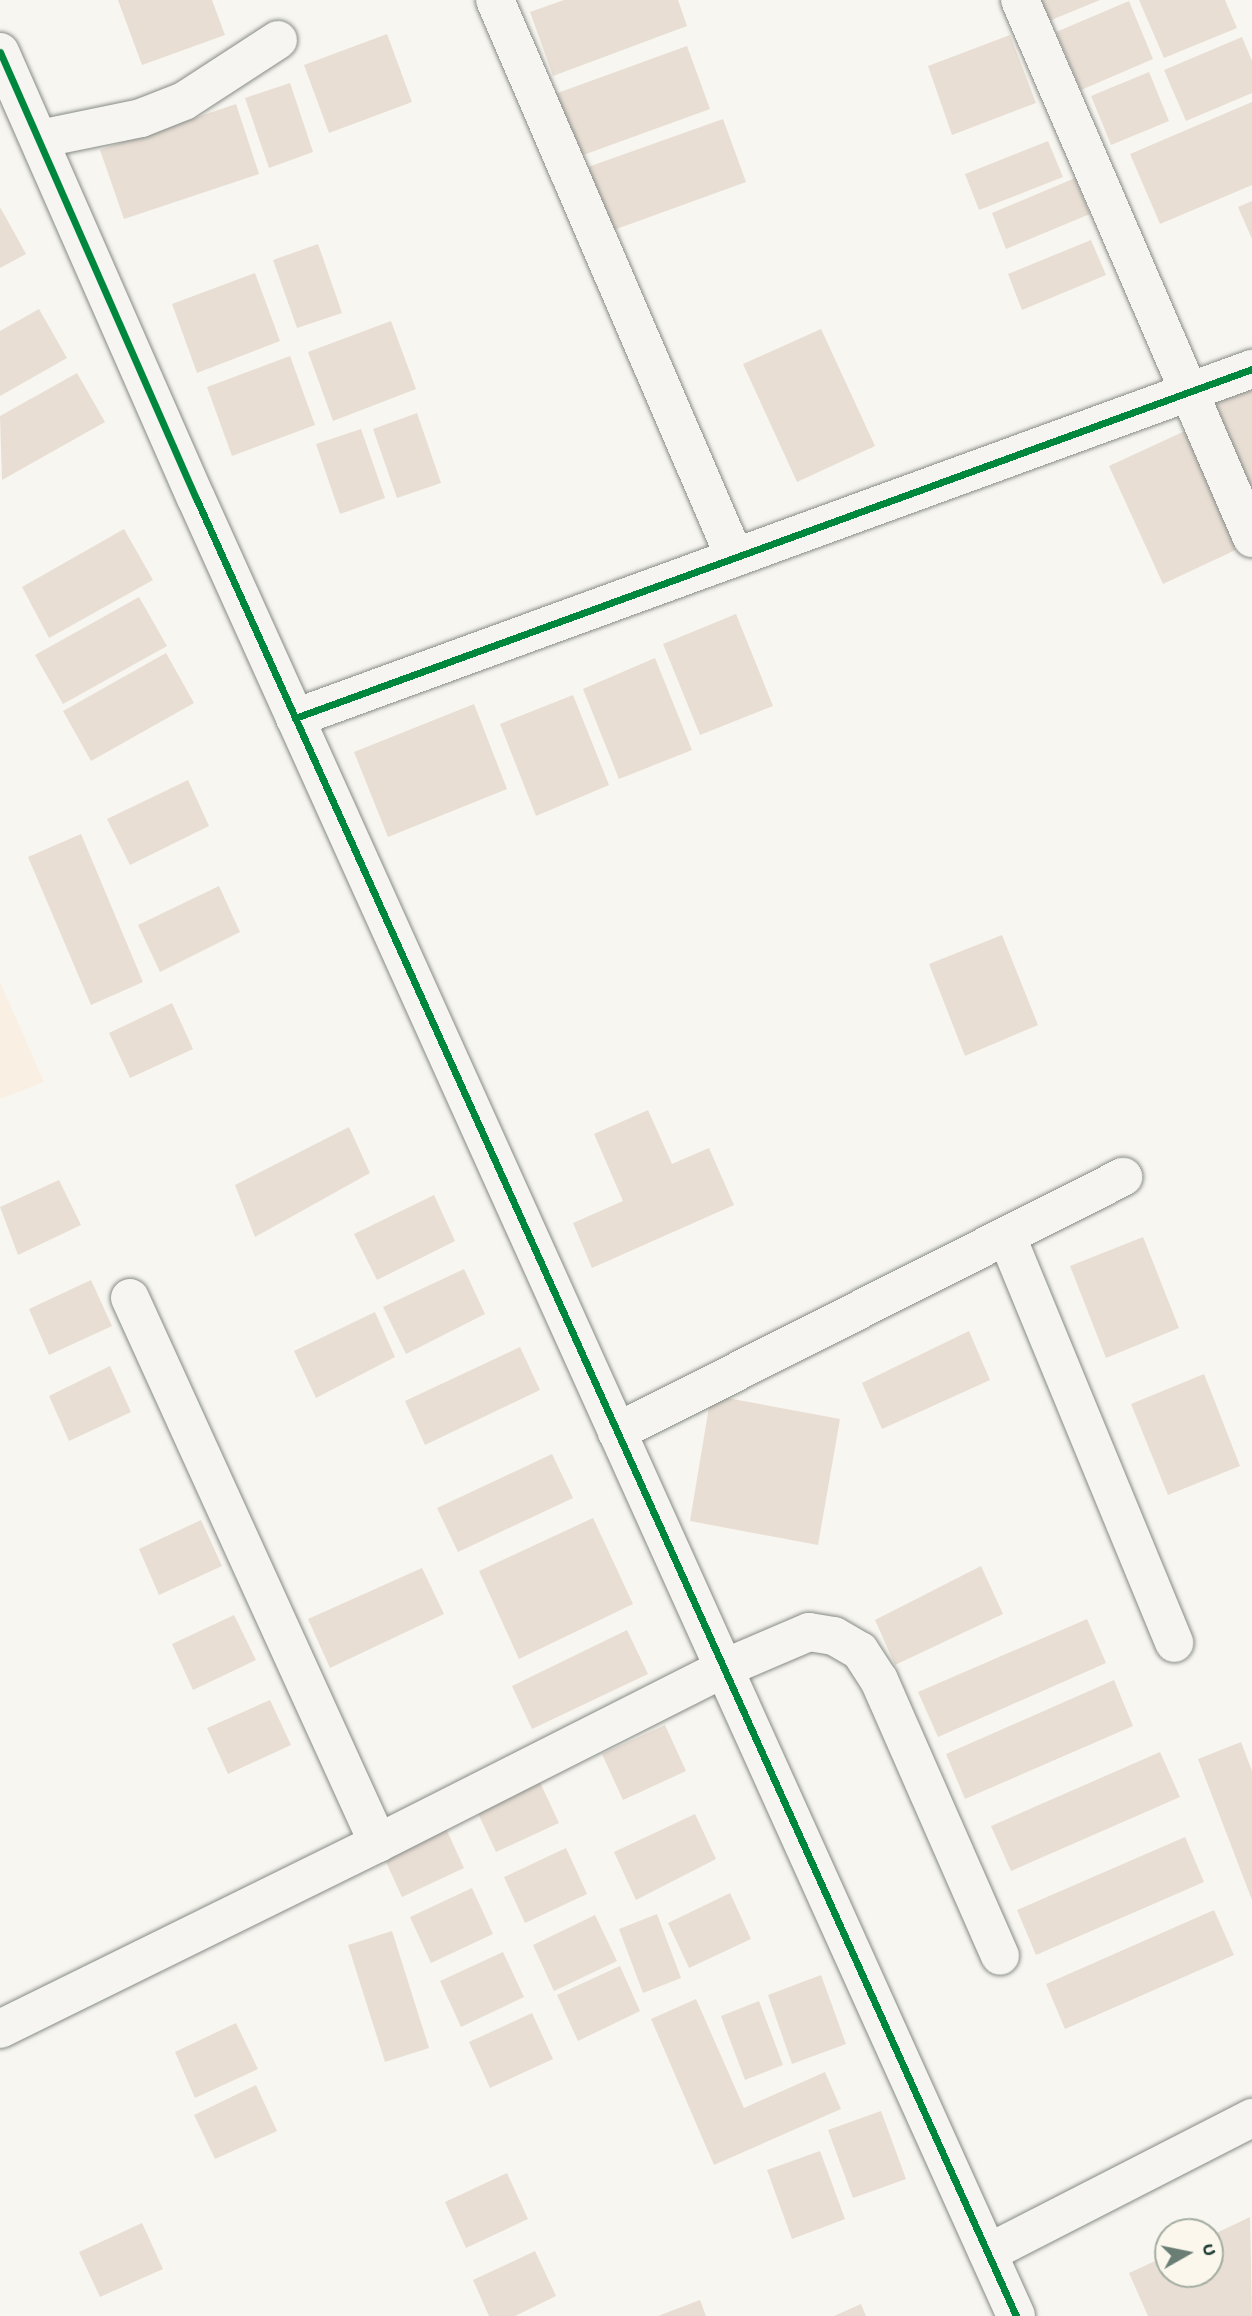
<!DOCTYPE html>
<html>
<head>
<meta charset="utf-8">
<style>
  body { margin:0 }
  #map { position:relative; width:1252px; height:2316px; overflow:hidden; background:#f8f6f0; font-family:"Gochi Hand",sans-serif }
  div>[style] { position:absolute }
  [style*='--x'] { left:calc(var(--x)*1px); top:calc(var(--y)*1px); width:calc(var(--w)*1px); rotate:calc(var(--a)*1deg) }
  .built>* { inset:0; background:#f9efe2 }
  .building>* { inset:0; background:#e8ded4 }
  .roads { filter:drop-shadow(0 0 2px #868b86) drop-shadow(0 0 2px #868b86) }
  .minor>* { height:38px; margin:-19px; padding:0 19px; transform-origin:19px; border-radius:19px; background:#f6f5f1 }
  .cycleway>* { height:7px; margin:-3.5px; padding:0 3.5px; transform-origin:3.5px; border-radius:3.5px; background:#00873e }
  span { translate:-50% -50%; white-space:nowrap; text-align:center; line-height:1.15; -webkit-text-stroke:5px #fbf7ec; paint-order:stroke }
  .north { position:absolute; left:1154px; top:2218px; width:70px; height:70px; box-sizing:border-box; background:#fbf7ec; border:2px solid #a3ada2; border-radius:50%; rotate:81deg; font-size:19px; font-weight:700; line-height:28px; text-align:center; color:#1f3d34 }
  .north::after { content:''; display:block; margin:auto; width:24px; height:32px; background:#6b7e76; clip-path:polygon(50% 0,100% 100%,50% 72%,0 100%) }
</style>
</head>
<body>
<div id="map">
  <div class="built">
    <i style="clip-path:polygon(0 982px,44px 1082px,0 1099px)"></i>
  </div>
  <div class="building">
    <i style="clip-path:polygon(118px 0,212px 0,225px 35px,142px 65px)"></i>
    <i style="clip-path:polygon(564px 0,678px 0,687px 26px,553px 76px,530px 12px)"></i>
    <i style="clip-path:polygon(1041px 0,1100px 0,1049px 21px)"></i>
    <i style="clip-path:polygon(1139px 0,1225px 0,1237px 28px,1164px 58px)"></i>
    <i style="clip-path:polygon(1129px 1px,1153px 59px,1081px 90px,1056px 32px)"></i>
    <i style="clip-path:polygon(387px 34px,412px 102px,329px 133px,304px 65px)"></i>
    <i style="clip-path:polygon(1010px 35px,1036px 103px,952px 135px,928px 66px)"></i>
    <i style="clip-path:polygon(1242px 37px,1252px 61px,1252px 93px,1186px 121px,1164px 70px)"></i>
    <i style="clip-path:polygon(687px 46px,710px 109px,575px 158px,552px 95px)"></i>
    <i style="clip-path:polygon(1149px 72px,1169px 121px,1111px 145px,1091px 96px)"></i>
    <i style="clip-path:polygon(290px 83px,313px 152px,269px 168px,245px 98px)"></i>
    <i style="clip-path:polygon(1252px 102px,1252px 185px,1160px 224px,1130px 154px)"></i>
    <i style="clip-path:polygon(236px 104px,259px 174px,124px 219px,100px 150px)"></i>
    <i style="clip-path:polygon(723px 119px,746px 182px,611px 231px,588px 167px)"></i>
    <i style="clip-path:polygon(1048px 141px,1063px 177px,979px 210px,965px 174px)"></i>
    <i style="clip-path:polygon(1075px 178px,1090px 214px,1006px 249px,992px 213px)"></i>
    <i style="clip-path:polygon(1252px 201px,1252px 239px,1238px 207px)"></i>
    <i style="clip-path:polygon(0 207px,26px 254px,0 268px)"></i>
    <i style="clip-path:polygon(1091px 240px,1106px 275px,1022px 310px,1008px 274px)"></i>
    <i style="clip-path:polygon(318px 244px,342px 313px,297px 328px,273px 260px)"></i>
    <i style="clip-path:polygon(255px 273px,280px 341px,197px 373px,172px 304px)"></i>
    <i style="clip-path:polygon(39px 309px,67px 358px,0 396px,0 331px)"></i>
    <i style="clip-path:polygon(391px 321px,416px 389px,333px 421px,308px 352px)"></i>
    <i style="clip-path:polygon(821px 329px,875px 446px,797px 482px,743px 364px)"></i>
    <i style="clip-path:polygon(290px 356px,315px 425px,232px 456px,207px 387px)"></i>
    <i style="clip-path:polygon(77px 373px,105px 422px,2px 480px,0 416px)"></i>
    <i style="clip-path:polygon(1252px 385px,1252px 498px,1209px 406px)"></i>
    <i style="clip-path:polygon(417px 413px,441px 483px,397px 498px,373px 429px)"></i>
    <i style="clip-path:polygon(361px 429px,385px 498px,340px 514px,316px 444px)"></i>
    <i style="clip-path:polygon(1187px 430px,1242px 547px,1163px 584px,1109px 466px)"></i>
    <i style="clip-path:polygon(124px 529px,153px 580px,49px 638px,22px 587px)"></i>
    <i style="clip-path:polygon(139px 597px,167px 646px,63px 704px,35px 655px)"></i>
    <i style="clip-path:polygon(736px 614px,773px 706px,700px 735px,663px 644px)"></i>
    <i style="clip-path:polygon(166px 653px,194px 703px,91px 761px,63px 711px)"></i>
    <i style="clip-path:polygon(655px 658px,692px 750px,619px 779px,583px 689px)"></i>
    <i style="clip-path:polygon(573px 695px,609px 785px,536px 816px,500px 724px)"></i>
    <i style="clip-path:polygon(474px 704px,507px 789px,388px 837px,354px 752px)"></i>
    <i style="clip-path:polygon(188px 780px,209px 826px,130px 865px,107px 819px)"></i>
    <i style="clip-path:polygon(81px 834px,143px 982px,91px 1005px,28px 857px)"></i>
    <i style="clip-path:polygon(219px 886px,240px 932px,160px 972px,138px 925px)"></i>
    <i style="clip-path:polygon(1002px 935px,1038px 1025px,965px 1056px,929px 964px)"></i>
    <i style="clip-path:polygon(172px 1003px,193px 1049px,130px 1078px,109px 1033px)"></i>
    <i style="clip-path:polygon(648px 1110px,672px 1164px,709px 1148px,734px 1205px,592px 1268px,573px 1223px,623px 1201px,594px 1134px)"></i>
    <i style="clip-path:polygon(349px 1127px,370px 1173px,255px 1237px,235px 1185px)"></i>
    <i style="clip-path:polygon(59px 1180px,81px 1225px,18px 1255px,0 1207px)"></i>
    <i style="clip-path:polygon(434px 1195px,455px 1241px,377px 1280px,354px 1234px)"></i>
    <i style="clip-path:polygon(1143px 1237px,1179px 1328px,1106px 1358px,1070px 1266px)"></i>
    <i style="clip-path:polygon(464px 1269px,485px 1314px,406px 1354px,383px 1307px)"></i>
    <i style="clip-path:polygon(91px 1280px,112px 1326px,49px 1355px,29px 1309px)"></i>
    <i style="clip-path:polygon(375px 1312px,395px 1357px,316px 1398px,294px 1351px)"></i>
    <i style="clip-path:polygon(969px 1331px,990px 1380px,882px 1429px,862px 1383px)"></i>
    <i style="clip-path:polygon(520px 1347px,540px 1390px,425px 1445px,405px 1401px)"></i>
    <i style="clip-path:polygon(110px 1366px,131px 1412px,69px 1441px,49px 1396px)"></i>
    <i style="clip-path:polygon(1204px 1374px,1240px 1466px,1168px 1495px,1131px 1404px)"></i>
    <i style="clip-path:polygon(711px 1395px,840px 1419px,818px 1545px,690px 1521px)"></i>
    <i style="clip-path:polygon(552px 1454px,573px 1498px,458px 1552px,437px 1508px)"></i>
    <i style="clip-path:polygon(593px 1518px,633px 1604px,519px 1659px,479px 1571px)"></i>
    <i style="clip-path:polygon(201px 1520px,222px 1566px,159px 1595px,139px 1549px)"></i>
    <i style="clip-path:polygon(981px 1566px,1003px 1614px,895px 1665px,875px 1620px)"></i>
    <i style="clip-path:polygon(422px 1568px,444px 1614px,330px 1668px,308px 1619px)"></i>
    <i style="clip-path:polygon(234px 1615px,256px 1660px,193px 1690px,172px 1644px)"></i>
    <i style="clip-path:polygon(1087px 1619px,1106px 1663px,938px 1737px,918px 1692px)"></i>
    <i style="clip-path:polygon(627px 1630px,648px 1674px,532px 1729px,512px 1686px)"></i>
    <i style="clip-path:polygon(1114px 1680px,1133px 1726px,965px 1799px,946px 1754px)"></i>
    <i style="clip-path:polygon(270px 1700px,291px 1745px,228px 1774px,207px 1728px)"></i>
    <i style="clip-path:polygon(665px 1725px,686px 1771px,623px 1800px,602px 1754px)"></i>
    <i style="clip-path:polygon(1241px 1742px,1252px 1771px,1252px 1900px,1198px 1759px)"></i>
    <i style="clip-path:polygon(1160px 1752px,1180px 1797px,1011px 1871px,991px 1826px)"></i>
    <i style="clip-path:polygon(538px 1778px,559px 1823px,496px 1852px,475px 1807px)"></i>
    <i style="clip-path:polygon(695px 1814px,716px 1859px,636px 1900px,614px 1852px)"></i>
    <i style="clip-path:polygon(443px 1822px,464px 1868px,402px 1897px,381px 1851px)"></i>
    <i style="clip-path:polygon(1185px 1837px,1204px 1882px,1036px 1955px,1017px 1910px)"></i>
    <i style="clip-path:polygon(566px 1848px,587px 1894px,525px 1923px,504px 1877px)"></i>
    <i style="clip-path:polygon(472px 1888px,493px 1934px,431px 1963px,410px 1917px)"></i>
    <i style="clip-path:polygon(730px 1893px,751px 1939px,689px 1968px,668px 1923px)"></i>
    <i style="clip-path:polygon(1214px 1910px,1234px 1955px,1065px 2029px,1046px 1984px)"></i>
    <i style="clip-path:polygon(657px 1914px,681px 1978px,643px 1993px,619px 1929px)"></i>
    <i style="clip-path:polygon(595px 1915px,617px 1961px,554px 1991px,533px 1945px)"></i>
    <i style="clip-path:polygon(392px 1931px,429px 2048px,385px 2062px,348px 1945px)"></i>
    <i style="clip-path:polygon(503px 1952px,524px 1997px,461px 2027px,440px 1981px)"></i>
    <i style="clip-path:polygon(620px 1966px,640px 2011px,578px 2041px,557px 1995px)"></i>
    <i style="clip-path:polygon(821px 1975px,846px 2044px,792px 2064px,768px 1995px)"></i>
    <i style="clip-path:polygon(696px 1999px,744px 2108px,825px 2072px,841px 2109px,714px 2165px,651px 2019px)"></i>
    <i style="clip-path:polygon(759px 2001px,783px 2065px,745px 2080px,721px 2016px)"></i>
    <i style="clip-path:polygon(532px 2013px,553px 2059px,490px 2088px,469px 2042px)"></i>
    <i style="clip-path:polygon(236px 2023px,258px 2069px,195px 2098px,175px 2052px)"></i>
    <i style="clip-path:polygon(256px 2085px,277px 2131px,215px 2159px,194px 2115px)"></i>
    <i style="clip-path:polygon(881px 2111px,906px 2179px,853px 2198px,828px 2130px)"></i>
    <i style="clip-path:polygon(820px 2151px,845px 2219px,792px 2239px,767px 2170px)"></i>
    <i style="clip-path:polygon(507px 2173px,528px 2219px,466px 2248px,445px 2202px)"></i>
    <i style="clip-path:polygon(1250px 2217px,1252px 2316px,1148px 2316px,1129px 2273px,1168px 2255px,1168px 2274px,1210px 2274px,1210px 2236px)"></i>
    <i style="clip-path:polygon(142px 2223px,163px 2269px,100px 2297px,79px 2252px)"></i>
    <i style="clip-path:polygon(535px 2251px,556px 2296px,515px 2316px,489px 2316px,473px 2280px)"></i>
    <i style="clip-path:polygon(700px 2300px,706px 2316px,658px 2316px)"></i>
    <i style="clip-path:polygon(861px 2304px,866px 2316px,834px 2316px)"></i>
  </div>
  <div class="roads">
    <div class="minor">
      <i style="--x:495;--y:0;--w:607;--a:66.73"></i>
      <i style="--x:1020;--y:0;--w:586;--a:66.67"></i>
      <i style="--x:0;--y:52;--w:487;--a:66.3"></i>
      <i style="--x:196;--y:498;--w:1994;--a:65.72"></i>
      <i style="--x:39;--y:139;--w:104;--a:-11.6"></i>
      <i style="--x:141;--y:118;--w:46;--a:-21.6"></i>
      <i style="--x:184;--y:101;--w:112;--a:-33"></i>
      <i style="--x:295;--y:718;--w:1019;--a:-20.04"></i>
      <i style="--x:1007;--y:1237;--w:439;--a:67.6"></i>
      <i style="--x:130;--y:1298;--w:599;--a:65.53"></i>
      <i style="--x:378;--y:1843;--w:391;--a:-26.8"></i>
      <i style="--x:727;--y:1667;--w:89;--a:-23.1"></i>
      <i style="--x:809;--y:1632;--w:25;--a:9"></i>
      <i style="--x:834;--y:1636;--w:30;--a:30"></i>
      <i style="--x:860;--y:1651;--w:35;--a:57"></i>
      <i style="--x:879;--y:1680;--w:301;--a:66.3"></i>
      <i style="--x:617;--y:1432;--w:567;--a:-26.75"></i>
      <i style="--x:0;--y:2029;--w:421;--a:-26.2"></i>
      <i style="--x:988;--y:2253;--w:297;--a:-27.1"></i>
    </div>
  </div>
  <div class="cycleway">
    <i style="--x:0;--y:52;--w:487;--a:66.3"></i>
    <i style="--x:196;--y:498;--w:1994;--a:65.72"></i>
    <i style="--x:295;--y:718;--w:1019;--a:-20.04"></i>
  </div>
  <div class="north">U</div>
</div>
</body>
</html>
